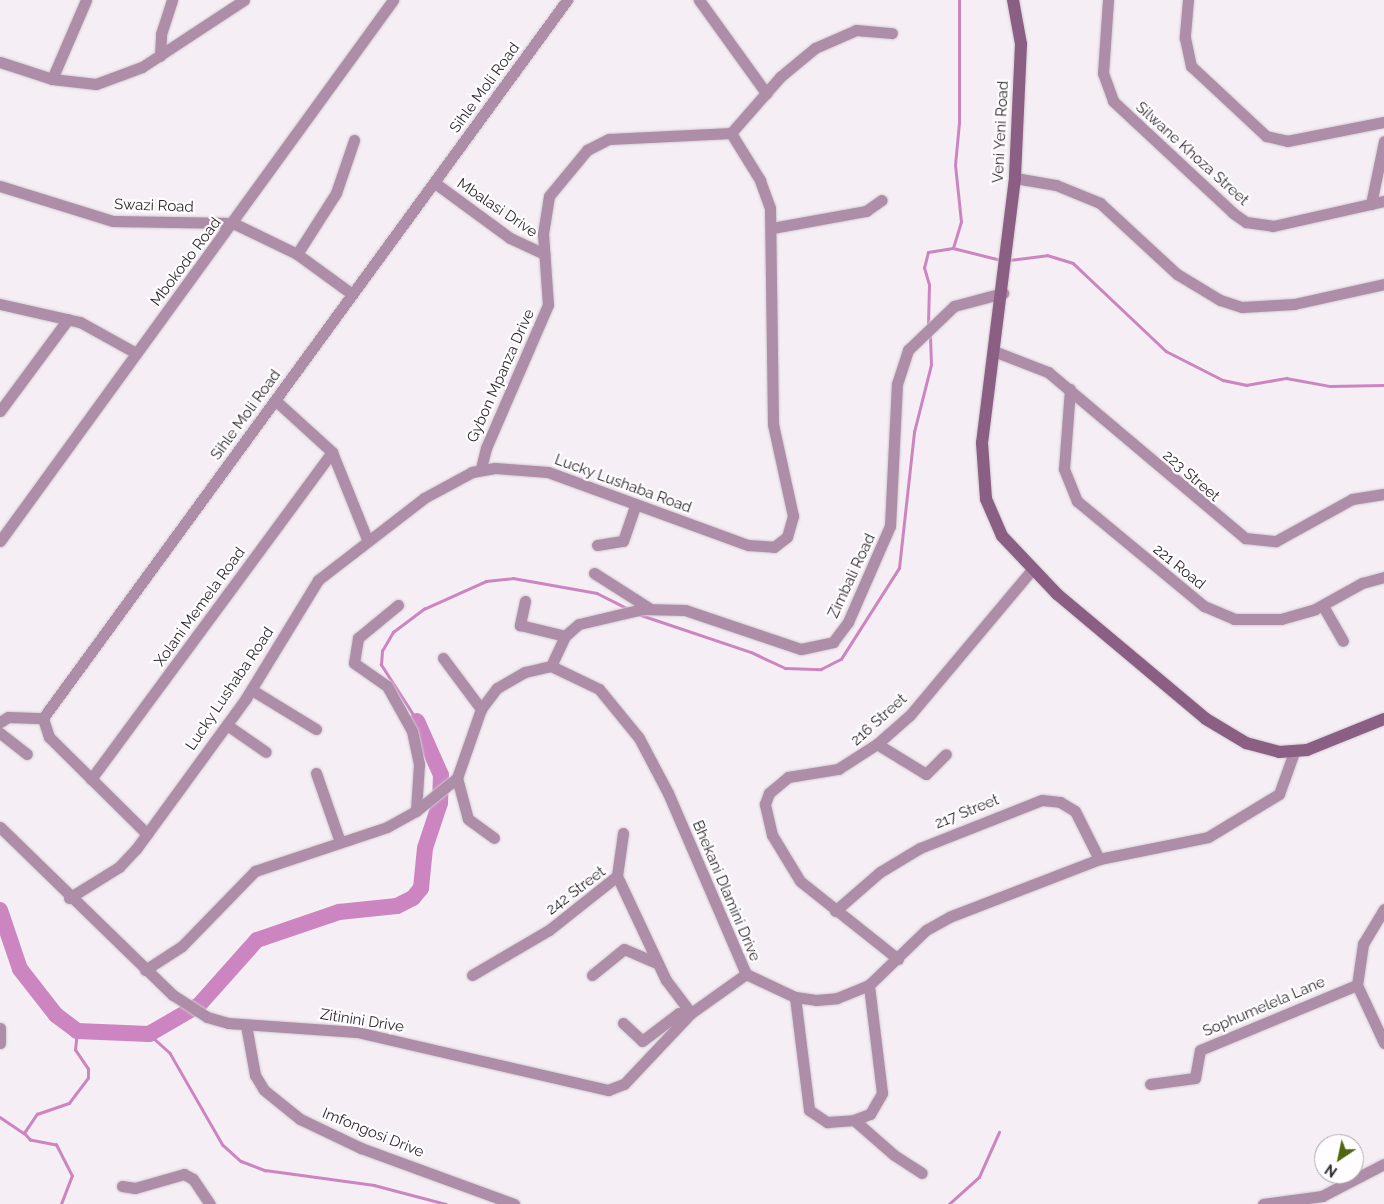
<!DOCTYPE html>
<html>
<head>
<meta charset="utf-8">
<style>
  body { margin:0 }
  #map { position:relative; width:1384px; height:1204px; overflow:hidden; background:#f5eef4; font-family:Raleway,sans-serif }
  div>[style] { position:absolute }
  [style*='--x'] { left:calc(var(--x)*1px); top:calc(var(--y)*1px); width:calc(var(--w)*1px); rotate:calc(var(--a)*1deg) }
  .stream>* { height:2.5px; margin:-1.25px; padding:0 1.25px; transform-origin:1.25px; border-radius:1.25px; background:#cc85c1 }
  .river>* { height:16px; margin:-8px; padding:0 8px; transform-origin:8px; border-radius:8px; background:#cc85c1 }
  .roads { filter:drop-shadow(0 0 1px #d1cbd0) drop-shadow(0 0 1px #d1cbd0) }
  .street>* { height:11px; margin:-5.5px; padding:0 5.5px; transform-origin:5.5px; border-radius:5.5px; background:#ad8da8 }
  .secondary>* { height:12px; margin:-6px; padding:0 6px; transform-origin:6px; border-radius:6px; background:#8b5e84 }
  span { translate:-50% -50%; white-space:nowrap; text-align:center; line-height:1.15; -webkit-text-stroke:4.5px #fffdff; paint-order:stroke }
  .street-label { font-size:15px; color:#2d2a2c }
  .north { position:absolute; left:1314px; top:1134px; width:50px; height:50px; box-sizing:border-box; background:#fffdff; border:1px solid #aba9ab; border-radius:50%; rotate:214deg; font-size:14px; font-weight:700; line-height:20px; text-align:center; color:#2d2a2c }
  .north::after { content:''; display:block; margin:auto; width:18px; height:22px; background:#51640e; clip-path:polygon(50% 0,100% 100%,50% 72%,0 100%) }
</style>
</head>
<body>
<div id="map">
  <div class="stream">
    <i style="--x:953;--y:248;--w:27;--a:-73"></i>
    <i style="--x:961;--y:222;--w:57;--a:-96"></i>
    <i style="--x:955;--y:165;--w:42;--a:-84.6"></i>
    <i style="--x:959;--y:123;--w:123;--a:-90"></i>
    <i style="--x:1009;--y:260;--w:38;--a:-7"></i>
    <i style="--x:1047;--y:255;--w:27;--a:17"></i>
    <i style="--x:1073;--y:263;--w:128;--a:43.4"></i>
    <i style="--x:1166;--y:351;--w:64;--a:27"></i>
    <i style="--x:1223;--y:380;--w:24;--a:12"></i>
    <i style="--x:1246;--y:385;--w:41;--a:-9.9"></i>
    <i style="--x:1286;--y:378;--w:45;--a:10.3"></i>
    <i style="--x:1330;--y:386;--w:54;--a:-1.1"></i>
    <i style="--x:928;--y:325;--w:40;--a:-88.6"></i>
    <i style="--x:929;--y:285;--w:18;--a:-106"></i>
    <i style="--x:924;--y:268;--w:16;--a:-76"></i>
    <i style="--x:928;--y:252;--w:25;--a:-9"></i>
    <i style="--x:953;--y:248;--w:49;--a:14"></i>
    <i style="--x:638;--y:614;--w:119;--a:18.6"></i>
    <i style="--x:751;--y:652;--w:38;--a:25"></i>
    <i style="--x:785;--y:668;--w:36;--a:2"></i>
    <i style="--x:821;--y:669;--w:22;--a:-27"></i>
    <i style="--x:841;--y:659;--w:108;--a:-57.5"></i>
    <i style="--x:899;--y:568;--w:137;--a:-83.7"></i>
    <i style="--x:914;--y:432;--w:69;--a:-75.8"></i>
    <i style="--x:931;--y:365;--w:29;--a:-92"></i>
    <i style="--x:417;--y:721;--w:67;--a:-122.7"></i>
    <i style="--x:381;--y:665;--w:14;--a:-86"></i>
    <i style="--x:382;--y:651;--w:22;--a:-60"></i>
    <i style="--x:393;--y:632;--w:39;--a:-37"></i>
    <i style="--x:424;--y:609;--w:68;--a:-24.3"></i>
    <i style="--x:486;--y:581;--w:27;--a:-6"></i>
    <i style="--x:513;--y:578;--w:85;--a:10.1"></i>
    <i style="--x:597;--y:593;--w:33;--a:27"></i>
    <i style="--x:149;--y:1034;--w:28;--a:42"></i>
    <i style="--x:170;--y:1053;--w:106;--a:60.1"></i>
    <i style="--x:223;--y:1145;--w:24;--a:42"></i>
    <i style="--x:241;--y:1161;--w:26;--a:21"></i>
    <i style="--x:265;--y:1170;--w:110;--a:7.8"></i>
    <i style="--x:374;--y:1185;--w:74;--a:14.8"></i>
    <i style="--x:0;--y:1117;--w:29;--a:34"></i>
    <i style="--x:61;--y:1204;--w:30;--a:-69"></i>
    <i style="--x:72;--y:1176;--w:35;--a:-117"></i>
    <i style="--x:56;--y:1145;--w:26;--a:-169"></i>
    <i style="--x:30;--y:1140;--w:9;--a:-131"></i>
    <i style="--x:24;--y:1133;--w:23;--a:-56"></i>
    <i style="--x:37;--y:1114;--w:34;--a:-19"></i>
    <i style="--x:69;--y:1103;--w:31;--a:-53"></i>
    <i style="--x:88;--y:1078;--w:9;--a:-90"></i>
    <i style="--x:88;--y:1069;--w:23;--a:-124"></i>
    <i style="--x:75;--y:1050;--w:19;--a:-84"></i>
    <i style="--x:949;--y:1204;--w:40;--a:-42"></i>
    <i style="--x:979;--y:1177;--w:49;--a:-66"></i>
  </div>
  <div class="river">
    <i style="--x:0;--y:910;--w:62;--a:71.3"></i>
    <i style="--x:20;--y:969;--w:58;--a:52"></i>
    <i style="--x:56;--y:1015;--w:26;--a:37"></i>
    <i style="--x:77;--y:1031;--w:72;--a:2.4"></i>
    <i style="--x:149;--y:1034;--w:58;--a:-30.1"></i>
    <i style="--x:199;--y:1005;--w:87;--a:-48.3"></i>
    <i style="--x:257;--y:940;--w:87;--a:-18.9"></i>
    <i style="--x:339;--y:912;--w:58;--a:-5.9"></i>
    <i style="--x:397;--y:906;--w:18;--a:-27"></i>
    <i style="--x:413;--y:898;--w:13;--a:-51"></i>
    <i style="--x:421;--y:888;--w:40;--a:-84.3"></i>
    <i style="--x:425;--y:848;--w:47;--a:-71.6"></i>
    <i style="--x:440;--y:803;--w:28;--a:-88"></i>
    <i style="--x:441;--y:775;--w:59;--a:-114"></i>
  </div>
  <div class="roads">
    <div class="street">
      <i style="--x:699;--y:0;--w:115;--a:54.2"></i>
      <i style="--x:1108;--y:0;--w:73;--a:93.9"></i>
      <i style="--x:1103;--y:73;--w:30;--a:70"></i>
      <i style="--x:1113;--y:101;--w:164;--a:43"></i>
      <i style="--x:1233;--y:213;--w:16;--a:35"></i>
      <i style="--x:1246;--y:222;--w:27;--a:8"></i>
      <i style="--x:1273;--y:226;--w:114;--a:-12.7"></i>
      <i style="--x:1188;--y:0;--w:38;--a:95"></i>
      <i style="--x:1185;--y:38;--w:29;--a:78"></i>
      <i style="--x:1191;--y:66;--w:103;--a:43"></i>
      <i style="--x:1266;--y:136;--w:22;--a:13"></i>
      <i style="--x:1287;--y:141;--w:99;--a:-11.1"></i>
      <i style="--x:160;--y:56;--w:22;--a:-87"></i>
      <i style="--x:161;--y:34;--w:36;--a:-72"></i>
      <i style="--x:0;--y:62;--w:55;--a:18.1"></i>
      <i style="--x:52;--y:79;--w:44;--a:6.5"></i>
      <i style="--x:96;--y:84;--w:49;--a:-20.3"></i>
      <i style="--x:142;--y:67;--w:122;--a:-33.3"></i>
      <i style="--x:52;--y:79;--w:86;--a:-66.7"></i>
      <i style="--x:1015;--y:178;--w:42;--a:9.7"></i>
      <i style="--x:1056;--y:185;--w:48;--a:22.2"></i>
      <i style="--x:1100;--y:203;--w:105;--a:42.7"></i>
      <i style="--x:1177;--y:274;--w:50;--a:31.2"></i>
      <i style="--x:1220;--y:300;--w:23;--a:18"></i>
      <i style="--x:1242;--y:307;--w:52;--a:-3.3"></i>
      <i style="--x:1294;--y:304;--w:92;--a:-12.5"></i>
      <i style="--x:435;--y:183;--w:93;--a:36.3"></i>
      <i style="--x:510;--y:238;--w:38;--a:25"></i>
      <i style="--x:0;--y:186;--w:118;--a:17.2"></i>
      <i style="--x:113;--y:221;--w:120;--a:1"></i>
      <i style="--x:233;--y:223;--w:71;--a:25.8"></i>
      <i style="--x:297;--y:254;--w:68;--a:36"></i>
      <i style="--x:1371;--y:204;--w:64;--a:-78.3"></i>
      <i style="--x:772;--y:228;--w:96;--a:-10.3"></i>
      <i style="--x:866;--y:211;--w:19;--a:-35"></i>
      <i style="--x:297;--y:254;--w:72;--a:-57.4"></i>
      <i style="--x:336;--y:193;--w:56;--a:-71.2"></i>
      <i style="--x:0;--y:304;--w:82;--a:12.7"></i>
      <i style="--x:80;--y:322;--w:64;--a:29"></i>
      <i style="--x:994;--y:351;--w:58;--a:21.3"></i>
      <i style="--x:1048;--y:372;--w:258;--a:40.1"></i>
      <i style="--x:1245;--y:538;--w:31;--a:6"></i>
      <i style="--x:1276;--y:541;--w:87;--a:-28.9"></i>
      <i style="--x:1352;--y:499;--w:32;--a:-9"></i>
      <i style="--x:1070;--y:389;--w:80;--a:94.3"></i>
      <i style="--x:1064;--y:469;--w:35;--a:68"></i>
      <i style="--x:1077;--y:501;--w:165;--a:39.6"></i>
      <i style="--x:1204;--y:606;--w:33;--a:23"></i>
      <i style="--x:1234;--y:619;--w:47;--a:0"></i>
      <i style="--x:1281;--y:619;--w:35;--a:-16"></i>
      <i style="--x:1315;--y:609;--w:54;--a:-29"></i>
      <i style="--x:1362;--y:583;--w:23;--a:-15"></i>
      <i style="--x:276;--y:401;--w:76;--a:42.3"></i>
      <i style="--x:332;--y:452;--w:94;--a:68.1"></i>
      <i style="--x:0;--y:411;--w:114;--a:-53.5"></i>
      <i style="--x:481;--y:468;--w:21;--a:-76"></i>
      <i style="--x:486;--y:448;--w:156;--a:-66.6"></i>
      <i style="--x:548;--y:305;--w:71;--a:-94"></i>
      <i style="--x:543;--y:234;--w:38;--a:-81"></i>
      <i style="--x:549;--y:196;--w:60;--a:-50.4"></i>
      <i style="--x:587;--y:150;--w:25;--a:-27"></i>
      <i style="--x:609;--y:139;--w:122;--a:-2.8"></i>
      <i style="--x:731;--y:133;--w:74;--a:-48.8"></i>
      <i style="--x:780;--y:77;--w:45;--a:-39.6"></i>
      <i style="--x:815;--y:48;--w:45;--a:-23.7"></i>
      <i style="--x:856;--y:30;--w:36;--a:5"></i>
      <i style="--x:0;--y:541;--w:669;--a:-54"></i>
      <i style="--x:597;--y:545;--w:26;--a:-9"></i>
      <i style="--x:623;--y:541;--w:39;--a:-71"></i>
      <i style="--x:594;--y:573;--w:65;--a:32.5"></i>
      <i style="--x:525;--y:601;--w:25;--a:102"></i>
      <i style="--x:520;--y:625;--w:46;--a:13.7"></i>
      <i style="--x:398;--y:605;--w:52;--a:140.5"></i>
      <i style="--x:358;--y:638;--w:25;--a:99"></i>
      <i style="--x:354;--y:663;--w:40;--a:34.9"></i>
      <i style="--x:387;--y:686;--w:51;--a:60.9"></i>
      <i style="--x:412;--y:731;--w:34;--a:78"></i>
      <i style="--x:419;--y:764;--w:47;--a:93.7"></i>
      <i style="--x:1323;--y:606;--w:40;--a:60.3"></i>
      <i style="--x:443;--y:658;--w:64;--a:53.3"></i>
      <i style="--x:551;--y:666;--w:33;--a:-65"></i>
      <i style="--x:565;--y:636;--w:18;--a:-41"></i>
      <i style="--x:579;--y:624;--w:66;--a:-13.2"></i>
      <i style="--x:643;--y:609;--w:42;--a:1.4"></i>
      <i style="--x:685;--y:610;--w:122;--a:18.6"></i>
      <i style="--x:801;--y:649;--w:33;--a:-12"></i>
      <i style="--x:833;--y:642;--w:25;--a:-53"></i>
      <i style="--x:848;--y:622;--w:105;--a:-66.4"></i>
      <i style="--x:890;--y:526;--w:142;--a:-87.2"></i>
      <i style="--x:897;--y:384;--w:36;--a:-72"></i>
      <i style="--x:908;--y:350;--w:64;--a:-43.7"></i>
      <i style="--x:954;--y:306;--w:51;--a:-14.9"></i>
      <i style="--x:252;--y:690;--w:75;--a:31.4"></i>
      <i style="--x:0;--y:722;--w:9;--a:-32"></i>
      <i style="--x:8;--y:717;--w:35;--a:2"></i>
      <i style="--x:227;--y:725;--w:47;--a:34.7"></i>
      <i style="--x:0;--y:733;--w:34;--a:38"></i>
      <i style="--x:877;--y:744;--w:57;--a:31.5"></i>
      <i style="--x:926;--y:774;--w:28;--a:-45"></i>
      <i style="--x:316;--y:773;--w:73;--a:70.8"></i>
      <i style="--x:457;--y:778;--w:42;--a:75"></i>
      <i style="--x:468;--y:819;--w:32;--a:36"></i>
      <i style="--x:91;--y:779;--w:406;--a:-53.6"></i>
      <i style="--x:0;--y:827;--w:241;--a:44.2"></i>
      <i style="--x:173;--y:995;--w:40;--a:32.9"></i>
      <i style="--x:207;--y:1017;--w:22;--a:16"></i>
      <i style="--x:228;--y:1023;--w:129;--a:4"></i>
      <i style="--x:357;--y:1032;--w:258;--a:13"></i>
      <i style="--x:608;--y:1090;--w:17;--a:-21"></i>
      <i style="--x:624;--y:1084;--w:98;--a:-46.7"></i>
      <i style="--x:691;--y:1013;--w:67;--a:-35.3"></i>
      <i style="--x:623;--y:833;--w:43;--a:97.9"></i>
      <i style="--x:617;--y:876;--w:115;--a:64.8"></i>
      <i style="--x:666;--y:980;--w:41;--a:52.9"></i>
      <i style="--x:147;--y:834;--w:138;--a:-135.3"></i>
      <i style="--x:49;--y:737;--w:20;--a:-108"></i>
      <i style="--x:43;--y:718;--w:889;--a:-53.88"></i>
      <i style="--x:69;--y:898;--w:59;--a:-31.8"></i>
      <i style="--x:119;--y:867;--w:25;--a:-47"></i>
      <i style="--x:136;--y:849;--w:187;--a:-53.9"></i>
      <i style="--x:246;--y:698;--w:138;--a:-58.6"></i>
      <i style="--x:318;--y:580;--w:134;--a:-37.7"></i>
      <i style="--x:424;--y:498;--w:55;--a:-28.4"></i>
      <i style="--x:472;--y:472;--w:23;--a:-10"></i>
      <i style="--x:495;--y:468;--w:53;--a:4.3"></i>
      <i style="--x:548;--y:472;--w:213;--a:20.1"></i>
      <i style="--x:748;--y:545;--w:26;--a:4"></i>
      <i style="--x:774;--y:547;--w:16;--a:-38"></i>
      <i style="--x:787;--y:537;--w:22;--a:-74"></i>
      <i style="--x:793;--y:516;--w:94;--a:-102.3"></i>
      <i style="--x:773;--y:424;--w:216;--a:-90.8"></i>
      <i style="--x:770;--y:208;--w:30;--a:-110"></i>
      <i style="--x:760;--y:180;--w:55;--a:-121.7"></i>
      <i style="--x:1384;--y:909;--w:41;--a:121"></i>
      <i style="--x:1363;--y:944;--w:41;--a:98.3"></i>
      <i style="--x:1357;--y:985;--w:64;--a:65"></i>
      <i style="--x:835;--y:911;--w:60;--a:-40.9"></i>
      <i style="--x:880;--y:872;--w:47;--a:-31"></i>
      <i style="--x:920;--y:848;--w:131;--a:-21.5"></i>
      <i style="--x:1042;--y:800;--w:18;--a:6"></i>
      <i style="--x:1060;--y:802;--w:17;--a:31"></i>
      <i style="--x:1075;--y:811;--w:54;--a:63.4"></i>
      <i style="--x:898;--y:959;--w:125;--a:-141.5"></i>
      <i style="--x:800;--y:881;--w:54;--a:-121.3"></i>
      <i style="--x:772;--y:835;--w:32;--a:-103"></i>
      <i style="--x:765;--y:804;--w:12;--a:-70"></i>
      <i style="--x:769;--y:793;--w:25;--a:-40"></i>
      <i style="--x:788;--y:777;--w:51;--a:-9.1"></i>
      <i style="--x:838;--y:769;--w:46;--a:-32.7"></i>
      <i style="--x:877;--y:744;--w:44;--a:-41.3"></i>
      <i style="--x:910;--y:715;--w:188;--a:-50"></i>
      <i style="--x:145;--y:970;--w:44;--a:-33"></i>
      <i style="--x:182;--y:946;--w:105;--a:-45.8"></i>
      <i style="--x:255;--y:871;--w:139;--a:-18.4"></i>
      <i style="--x:387;--y:827;--w:33;--a:-29"></i>
      <i style="--x:416;--y:811;--w:53;--a:-38.8"></i>
      <i style="--x:457;--y:778;--w:73;--a:-70.8"></i>
      <i style="--x:481;--y:709;--w:26;--a:-53"></i>
      <i style="--x:497;--y:688;--w:32;--a:-30"></i>
      <i style="--x:525;--y:672;--w:27;--a:-13"></i>
      <i style="--x:551;--y:666;--w:53;--a:25.6"></i>
      <i style="--x:599;--y:689;--w:63;--a:50.8"></i>
      <i style="--x:639;--y:738;--w:62;--a:62.2"></i>
      <i style="--x:668;--y:793;--w:197;--a:66.7"></i>
      <i style="--x:746;--y:974;--w:54;--a:25.1"></i>
      <i style="--x:795;--y:997;--w:21;--a:8"></i>
      <i style="--x:816;--y:1000;--w:21;--a:-5"></i>
      <i style="--x:837;--y:998;--w:35;--a:-22"></i>
      <i style="--x:869;--y:985;--w:79;--a:-44"></i>
      <i style="--x:926;--y:930;--w:26;--a:-29"></i>
      <i style="--x:949;--y:917;--w:161;--a:-21.1"></i>
      <i style="--x:1099;--y:859;--w:111;--a:-11.4"></i>
      <i style="--x:1208;--y:837;--w:83;--a:-31.2"></i>
      <i style="--x:1279;--y:794;--w:45;--a:-70.3"></i>
      <i style="--x:472;--y:975;--w:89;--a:-30.3"></i>
      <i style="--x:549;--y:930;--w:87;--a:-38.5"></i>
      <i style="--x:592;--y:975;--w:41;--a:-39.1"></i>
      <i style="--x:624;--y:949;--w:36;--a:23"></i>
      <i style="--x:795;--y:997;--w:114;--a:82.9"></i>
      <i style="--x:809;--y:1110;--w:22;--a:34"></i>
      <i style="--x:827;--y:1122;--w:27;--a:-4"></i>
      <i style="--x:854;--y:1120;--w:17;--a:-21"></i>
      <i style="--x:870;--y:1114;--w:24;--a:-60"></i>
      <i style="--x:882;--y:1093;--w:109;--a:-96.9"></i>
      <i style="--x:623;--y:1023;--w:26;--a:43"></i>
      <i style="--x:642;--y:1041;--w:46;--a:-37.1"></i>
      <i style="--x:679;--y:1013;--w:9;--a:18"></i>
      <i style="--x:246;--y:1025;--w:51;--a:79.8"></i>
      <i style="--x:255;--y:1075;--w:17;--a:59"></i>
      <i style="--x:264;--y:1090;--w:46;--a:38.9"></i>
      <i style="--x:300;--y:1119;--w:68;--a:25.4"></i>
      <i style="--x:361;--y:1148;--w:163;--a:20.1"></i>
      <i style="--x:0;--y:1028;--w:15;--a:90"></i>
      <i style="--x:1150;--y:1084;--w:45;--a:-7.6"></i>
      <i style="--x:1195;--y:1078;--w:28;--a:-80"></i>
      <i style="--x:1200;--y:1050;--w:170;--a:-22.5"></i>
      <i style="--x:854;--y:1120;--w:53;--a:41.2"></i>
      <i style="--x:894;--y:1155;--w:33;--a:33"></i>
      <i style="--x:122;--y:1186;--w:13;--a:9"></i>
      <i style="--x:135;--y:1188;--w:51;--a:-15.9"></i>
      <i style="--x:184;--y:1174;--w:10;--a:29"></i>
      <i style="--x:193;--y:1179;--w:30;--a:56"></i>
      <i style="--x:1263;--y:1204;--w:60;--a:-7.7"></i>
      <i style="--x:1322;--y:1196;--w:70;--a:-27.3"></i>
    </div>
    <div class="secondary">
      <i style="--x:1013;--y:0;--w:45;--a:79.7"></i>
      <i style="--x:1021;--y:44;--w:134;--a:92.6"></i>
      <i style="--x:1015;--y:178;--w:267;--a:97.1"></i>
      <i style="--x:982;--y:443;--w:56;--a:85.9"></i>
      <i style="--x:986;--y:499;--w:40;--a:66.6"></i>
      <i style="--x:1002;--y:536;--w:80;--a:46.5"></i>
      <i style="--x:1057;--y:594;--w:194;--a:40"></i>
      <i style="--x:1206;--y:719;--w:47;--a:31"></i>
      <i style="--x:1246;--y:743;--w:34;--a:15"></i>
      <i style="--x:1279;--y:752;--w:28;--a:-4"></i>
      <i style="--x:1307;--y:750;--w:83;--a:-21.9"></i>
    </div>
  </div>
  <div class="street-label">
    <span style="left:485px;top:88px;rotate:-54deg">Sihle Moli Road</span>
    <span style="left:1001px;top:132px;rotate:-87deg">Veni Yeni Road</span>
    <span style="left:1192px;top:154px;rotate:42deg">Silwane Khoza Street</span>
    <span style="left:154px;top:206px;rotate:2deg">Swazi Road</span>
    <span style="left:497px;top:208px;rotate:34deg">Mbalasi Drive</span>
    <span style="left:186px;top:262px;rotate:-53deg">Mbokodo Road</span>
    <span style="left:501px;top:376px;rotate:-66deg">Gybon Mpanza Drive</span>
    <span style="left:246px;top:415px;rotate:-54deg">Sihle Moli Road</span>
    <span style="left:1191px;top:476px;rotate:41deg">223 Street</span>
    <span style="left:623px;top:484px;rotate:20deg">Lucky Lushaba Road</span>
    <span style="left:1179px;top:567px;rotate:39deg">221 Road</span>
    <span style="left:852px;top:576px;rotate:-65deg">Zimbali Road</span>
    <span style="left:200px;top:607px;rotate:-54deg">Xolani Memela Road</span>
    <span style="left:230px;top:689px;rotate:-56deg">Lucky Lushaba Road</span>
    <span style="left:879px;top:720px;rotate:-42deg">216 Street</span>
    <span style="left:967px;top:812px;rotate:-22deg">217 Street</span>
    <span style="left:576px;top:891px;rotate:-37deg">242 Street</span>
    <span style="left:726px;top:891px;rotate:67deg">Bhekani Dlamini Drive</span>
    <span style="left:1264px;top:1007px;rotate:-23deg">Sophumelela Lane</span>
    <span style="left:362px;top:1021px;rotate:9deg">Zitinini Drive</span>
    <span style="left:373px;top:1133px;rotate:22deg">Imfongosi Drive</span>
  </div>
  <div class="north">N</div>
</div>
</body>
</html>
